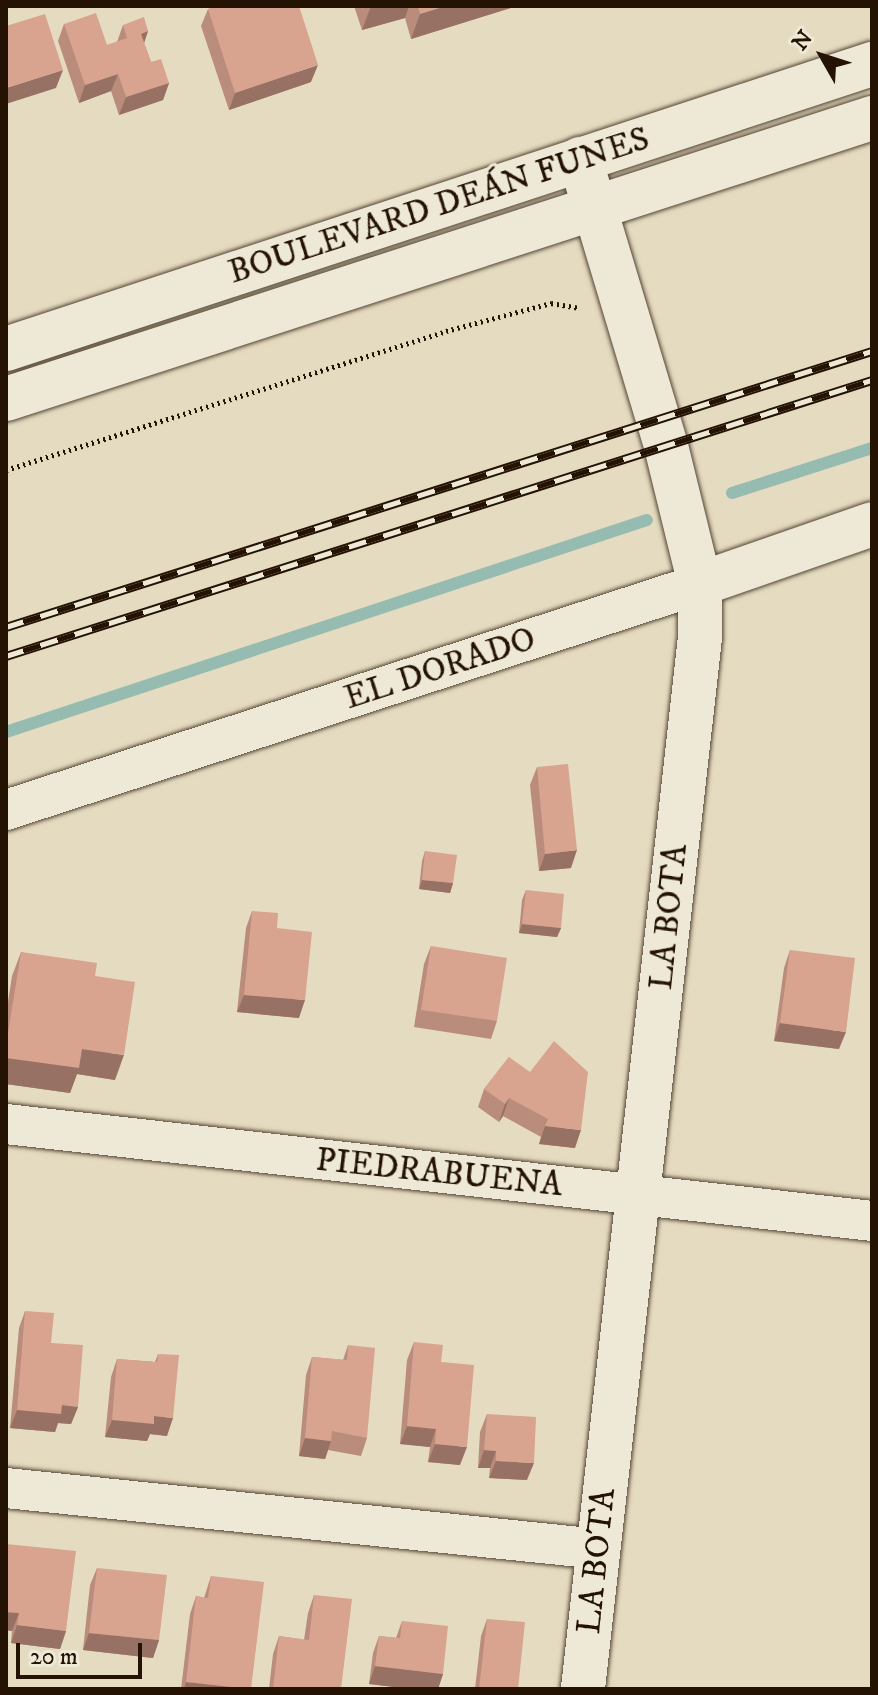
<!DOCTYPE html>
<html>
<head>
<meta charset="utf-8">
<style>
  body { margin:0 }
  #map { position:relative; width:878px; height:1695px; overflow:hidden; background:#e5dbc1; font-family:"IM FELL DW Pica",serif }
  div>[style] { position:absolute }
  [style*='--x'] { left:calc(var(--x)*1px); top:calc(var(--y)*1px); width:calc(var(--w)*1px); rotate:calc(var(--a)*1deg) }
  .stream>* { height:12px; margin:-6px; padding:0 6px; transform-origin:6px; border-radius:6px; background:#96bbb0 }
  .path>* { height:5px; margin-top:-2.5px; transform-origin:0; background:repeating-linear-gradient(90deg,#241302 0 2px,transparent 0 6px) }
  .roads { filter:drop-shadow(0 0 2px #544532) drop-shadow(0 0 2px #544532) }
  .minor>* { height:40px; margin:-20px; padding:0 20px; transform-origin:20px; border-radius:20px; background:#eee8d7 }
  .tertiary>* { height:44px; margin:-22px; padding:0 22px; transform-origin:22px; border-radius:22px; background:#eee8d7 }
  .secondary>* { height:44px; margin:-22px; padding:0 22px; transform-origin:22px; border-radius:22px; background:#eee8d7 }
  .rail>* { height:9px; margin-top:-4.5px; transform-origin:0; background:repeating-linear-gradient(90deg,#eee8d7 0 18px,#241302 0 36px); box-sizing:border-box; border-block:2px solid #241302 }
  .wall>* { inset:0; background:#ba8c7b }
  .shaded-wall>* { inset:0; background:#977264 }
  .building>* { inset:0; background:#d8a38f }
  span { translate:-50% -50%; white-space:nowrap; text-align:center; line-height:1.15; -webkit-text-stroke:6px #eee8d7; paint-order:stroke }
  .street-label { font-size:34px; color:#241302 }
  .frame { position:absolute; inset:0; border:8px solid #241302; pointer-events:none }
  .north { position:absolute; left:782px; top:16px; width:80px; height:80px; -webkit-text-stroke:6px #eee8d7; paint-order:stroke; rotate:309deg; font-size:22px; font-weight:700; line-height:32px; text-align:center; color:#241302 }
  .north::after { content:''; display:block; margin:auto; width:28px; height:36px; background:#241302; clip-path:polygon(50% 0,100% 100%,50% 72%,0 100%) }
  .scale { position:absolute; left:16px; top:1643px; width:126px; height:36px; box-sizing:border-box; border:4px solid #241302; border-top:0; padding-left:10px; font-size:24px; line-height:28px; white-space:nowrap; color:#241302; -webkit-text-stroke:6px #eee8d7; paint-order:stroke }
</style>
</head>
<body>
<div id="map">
  <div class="stream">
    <i style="--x:732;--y:493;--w:147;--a:-17.8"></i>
    <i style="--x:6;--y:732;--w:675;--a:-18.3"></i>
  </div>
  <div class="path">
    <i style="--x:6;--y:470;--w:461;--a:-17.5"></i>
    <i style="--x:446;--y:331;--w:109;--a:-14.9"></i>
    <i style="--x:551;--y:303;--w:29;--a:10"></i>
  </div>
  <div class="roads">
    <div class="minor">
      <i style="--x:6;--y:810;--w:730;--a:-18.04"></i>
      <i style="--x:6;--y:1124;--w:871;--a:6.39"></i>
      <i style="--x:6;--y:1488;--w:596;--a:5.87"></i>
    </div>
    <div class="tertiary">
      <i style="--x:580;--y:159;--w:300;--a:73.3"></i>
      <i style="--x:666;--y:446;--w:142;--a:76.2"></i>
      <i style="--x:700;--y:584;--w:53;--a:90"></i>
      <i style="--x:700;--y:637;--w:1058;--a:96.35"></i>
      <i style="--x:700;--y:584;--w:182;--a:-19.2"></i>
    </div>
    <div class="secondary">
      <i style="--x:6;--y:349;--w:912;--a:-18.22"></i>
      <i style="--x:6;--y:399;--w:910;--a:-17.98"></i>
    </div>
  </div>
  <div class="rail">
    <i style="--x:6;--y:627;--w:909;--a:-17.68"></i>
    <i style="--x:6;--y:656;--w:909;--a:-17.68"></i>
  </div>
  <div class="wall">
    <i style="clip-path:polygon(354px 6px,517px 6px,411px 39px,405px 18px,362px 30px)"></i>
    <i style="clip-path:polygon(208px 9px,311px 82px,229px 110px,201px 26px)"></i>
    <i style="clip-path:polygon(64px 24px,107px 45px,117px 42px,123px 25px,148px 31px,144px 43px,151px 62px,169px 83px,163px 100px,119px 115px,111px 91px,79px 103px,58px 41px)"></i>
    <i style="clip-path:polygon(537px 767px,571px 868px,539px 871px,530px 785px)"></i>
    <i style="clip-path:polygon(425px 851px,453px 883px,450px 893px,419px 889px,422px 861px)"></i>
    <i style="clip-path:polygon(526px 890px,561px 928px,557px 937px,519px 933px,522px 900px)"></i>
    <i style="clip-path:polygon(252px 911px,277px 928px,299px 1018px,237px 1012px,246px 928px)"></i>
    <i style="clip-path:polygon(431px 946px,497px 1021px,491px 1039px,414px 1027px,424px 964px)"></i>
    <i style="clip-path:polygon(790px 950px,839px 1049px,774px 1041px,784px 968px)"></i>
    <i style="clip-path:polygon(21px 952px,95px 976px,115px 1080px,77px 1074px,70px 1093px,6px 1084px,6px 1015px,12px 976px)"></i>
    <i style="clip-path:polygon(509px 1057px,575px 1148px,539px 1144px,541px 1137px,503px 1116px,499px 1122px,478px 1107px,484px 1089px)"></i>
    <i style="clip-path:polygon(25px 1311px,51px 1343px,78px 1407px,71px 1424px,58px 1423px,55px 1432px,10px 1428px,19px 1328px)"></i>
    <i style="clip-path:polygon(414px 1342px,441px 1362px,460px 1465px,428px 1462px,430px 1447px,400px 1444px,407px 1360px)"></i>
    <i style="clip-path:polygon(348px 1345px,367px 1438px,361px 1456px,328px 1450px,325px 1459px,299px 1456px,306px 1375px,312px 1357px,343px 1360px)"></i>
    <i style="clip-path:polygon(158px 1354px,167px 1436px,150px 1434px,147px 1441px,105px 1437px,111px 1377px,117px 1359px,155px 1362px)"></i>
    <i style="clip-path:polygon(487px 1414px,527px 1480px,489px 1478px,490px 1468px,478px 1468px,480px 1432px)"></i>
    <i style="clip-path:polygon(6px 1544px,66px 1631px,60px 1649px,11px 1643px,12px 1631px,6px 1630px)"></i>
    <i style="clip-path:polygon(97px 1568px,159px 1640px,153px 1658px,83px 1650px,90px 1585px)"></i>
    <i style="clip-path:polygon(211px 1576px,251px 1689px,181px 1689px,190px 1614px,196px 1596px,204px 1598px)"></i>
    <i style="clip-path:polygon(314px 1595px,341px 1689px,269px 1689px,273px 1654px,279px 1636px,304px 1640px,308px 1613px)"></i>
    <i style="clip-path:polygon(487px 1619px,518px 1689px,475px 1689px,481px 1636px)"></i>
    <i style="clip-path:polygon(402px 1621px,443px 1674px,438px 1689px,411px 1689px,369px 1684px,373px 1653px,379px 1636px,396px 1638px)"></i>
  </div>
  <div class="shaded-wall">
    <i style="clip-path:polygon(371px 6px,409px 6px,405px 18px,362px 30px)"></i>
    <i style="clip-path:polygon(446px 6px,517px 6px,411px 39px,420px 14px)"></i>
    <i style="clip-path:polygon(148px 31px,142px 49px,141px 34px)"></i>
    <i style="clip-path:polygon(318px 65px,311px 82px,229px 110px,235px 93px)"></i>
    <i style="clip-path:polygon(63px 70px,56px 88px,6px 104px,6px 88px)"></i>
    <i style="clip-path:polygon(118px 74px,111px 91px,79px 103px,85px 85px)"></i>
    <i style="clip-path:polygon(169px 83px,163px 100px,119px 115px,126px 97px)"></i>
    <i style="clip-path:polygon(577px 850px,571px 868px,539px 871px,545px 854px)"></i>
    <i style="clip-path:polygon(422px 880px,453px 883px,450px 893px,419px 889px)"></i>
    <i style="clip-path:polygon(522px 924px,561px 928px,557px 937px,519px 933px)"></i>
    <i style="clip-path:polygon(244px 995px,305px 1000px,299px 1018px,237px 1012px)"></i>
    <i style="clip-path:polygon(780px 1023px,846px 1032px,839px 1049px,774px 1041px)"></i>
    <i style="clip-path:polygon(82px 1049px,124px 1055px,115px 1080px,77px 1074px,70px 1093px,6px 1084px,6px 1058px)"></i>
    <i style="clip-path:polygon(509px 1098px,503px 1116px,499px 1122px,505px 1104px)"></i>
    <i style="clip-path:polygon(545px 1126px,581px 1130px,575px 1148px,539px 1144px)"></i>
    <i style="clip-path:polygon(62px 1405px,78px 1407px,71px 1424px,58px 1423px,55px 1432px,10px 1428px,17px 1410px)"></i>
    <i style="clip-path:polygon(154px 1416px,173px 1418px,167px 1436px,150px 1434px,147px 1441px,105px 1437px,112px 1420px)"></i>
    <i style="clip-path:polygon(407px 1426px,436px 1429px,430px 1447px,400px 1444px)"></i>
    <i style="clip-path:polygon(305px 1438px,331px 1441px,325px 1459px,299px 1456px)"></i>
    <i style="clip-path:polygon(435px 1444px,467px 1447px,460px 1465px,428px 1462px)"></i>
    <i style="clip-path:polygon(484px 1450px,496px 1451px,490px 1468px,478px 1468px)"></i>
    <i style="clip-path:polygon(496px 1461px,534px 1463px,527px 1480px,489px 1478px)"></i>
    <i style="clip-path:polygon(6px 1612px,19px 1613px,12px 1631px,6px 1630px)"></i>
    <i style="clip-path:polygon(17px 1625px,66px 1631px,60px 1649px,11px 1643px)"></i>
    <i style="clip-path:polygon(89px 1633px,159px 1640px,153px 1658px,83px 1650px)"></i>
    <i style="clip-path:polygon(375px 1666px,443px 1674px,438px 1689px,411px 1689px,369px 1684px)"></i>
    <i style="clip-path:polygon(186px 1682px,249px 1689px,184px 1689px)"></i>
  </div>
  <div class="building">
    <i style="clip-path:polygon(215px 6px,299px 6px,318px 65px,235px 93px,208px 9px)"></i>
    <i style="clip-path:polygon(418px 6px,446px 6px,420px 14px)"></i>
    <i style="clip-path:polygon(96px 13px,107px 45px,127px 38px,123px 25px,144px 17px,148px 31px,141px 34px,151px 62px,161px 59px,169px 83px,126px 97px,118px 74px,85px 85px,64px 24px)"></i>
    <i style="clip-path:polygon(45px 14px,63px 70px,6px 88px,6px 26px)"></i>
    <i style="clip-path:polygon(568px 764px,577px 850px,545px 854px,537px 767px)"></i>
    <i style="clip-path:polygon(425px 851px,457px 855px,453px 883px,422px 880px)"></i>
    <i style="clip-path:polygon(526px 890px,564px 894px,561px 928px,522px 924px)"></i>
    <i style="clip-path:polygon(252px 911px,278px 913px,277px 928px,312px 932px,305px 1000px,244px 995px)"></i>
    <i style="clip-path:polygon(431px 946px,507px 958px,497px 1021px,421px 1010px)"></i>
    <i style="clip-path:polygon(790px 950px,855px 958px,846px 1032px,780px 1023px)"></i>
    <i style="clip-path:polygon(21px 952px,97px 963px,95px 976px,135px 982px,124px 1055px,82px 1049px,79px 1068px,6px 1058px,6px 1046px)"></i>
    <i style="clip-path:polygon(554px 1041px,588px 1072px,581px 1130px,545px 1126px,548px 1119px,509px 1098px,505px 1104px,484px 1089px,509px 1057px,530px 1072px)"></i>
    <i style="clip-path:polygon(25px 1311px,54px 1313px,51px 1343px,83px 1345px,78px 1407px,62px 1405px,61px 1414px,17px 1410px)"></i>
    <i style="clip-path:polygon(414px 1342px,443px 1345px,441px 1362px,474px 1365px,467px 1447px,435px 1444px,436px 1429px,407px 1426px)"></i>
    <i style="clip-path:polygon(348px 1345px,375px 1348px,367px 1438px,332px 1431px,331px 1441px,305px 1438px,312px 1357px,347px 1360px)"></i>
    <i style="clip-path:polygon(158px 1354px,179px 1355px,173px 1418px,154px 1416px,154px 1424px,112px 1420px,117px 1359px,157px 1362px)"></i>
    <i style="clip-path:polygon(487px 1414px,536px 1417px,534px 1463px,496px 1461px,496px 1451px,484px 1450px)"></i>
    <i style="clip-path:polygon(6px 1544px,76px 1551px,66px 1631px,17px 1625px,19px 1613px,6px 1612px)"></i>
    <i style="clip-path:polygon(97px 1568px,167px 1575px,159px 1640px,89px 1633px)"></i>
    <i style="clip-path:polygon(211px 1576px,264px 1582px,251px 1689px,186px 1682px,196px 1596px,208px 1598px)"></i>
    <i style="clip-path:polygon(314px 1595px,352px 1599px,341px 1689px,273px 1689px,279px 1636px,309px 1640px)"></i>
    <i style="clip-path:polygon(487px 1619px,525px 1622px,518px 1689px,479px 1689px)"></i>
    <i style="clip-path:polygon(402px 1621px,448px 1626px,443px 1674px,375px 1666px,379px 1636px,400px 1638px)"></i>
  </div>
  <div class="street-label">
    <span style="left:439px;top:206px;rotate:-18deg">BOULEVARD DEÁN FUNES</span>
    <span style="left:440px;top:669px;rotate:-18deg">EL DORADO</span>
    <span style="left:669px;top:917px;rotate:-84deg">LA BOTA</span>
    <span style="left:439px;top:1173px;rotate:6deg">PIEDRABUENA</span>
    <span style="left:597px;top:1561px;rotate:-84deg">LA BOTA</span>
  </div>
  <div class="frame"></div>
  <div class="north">N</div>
  <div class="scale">20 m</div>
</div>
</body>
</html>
